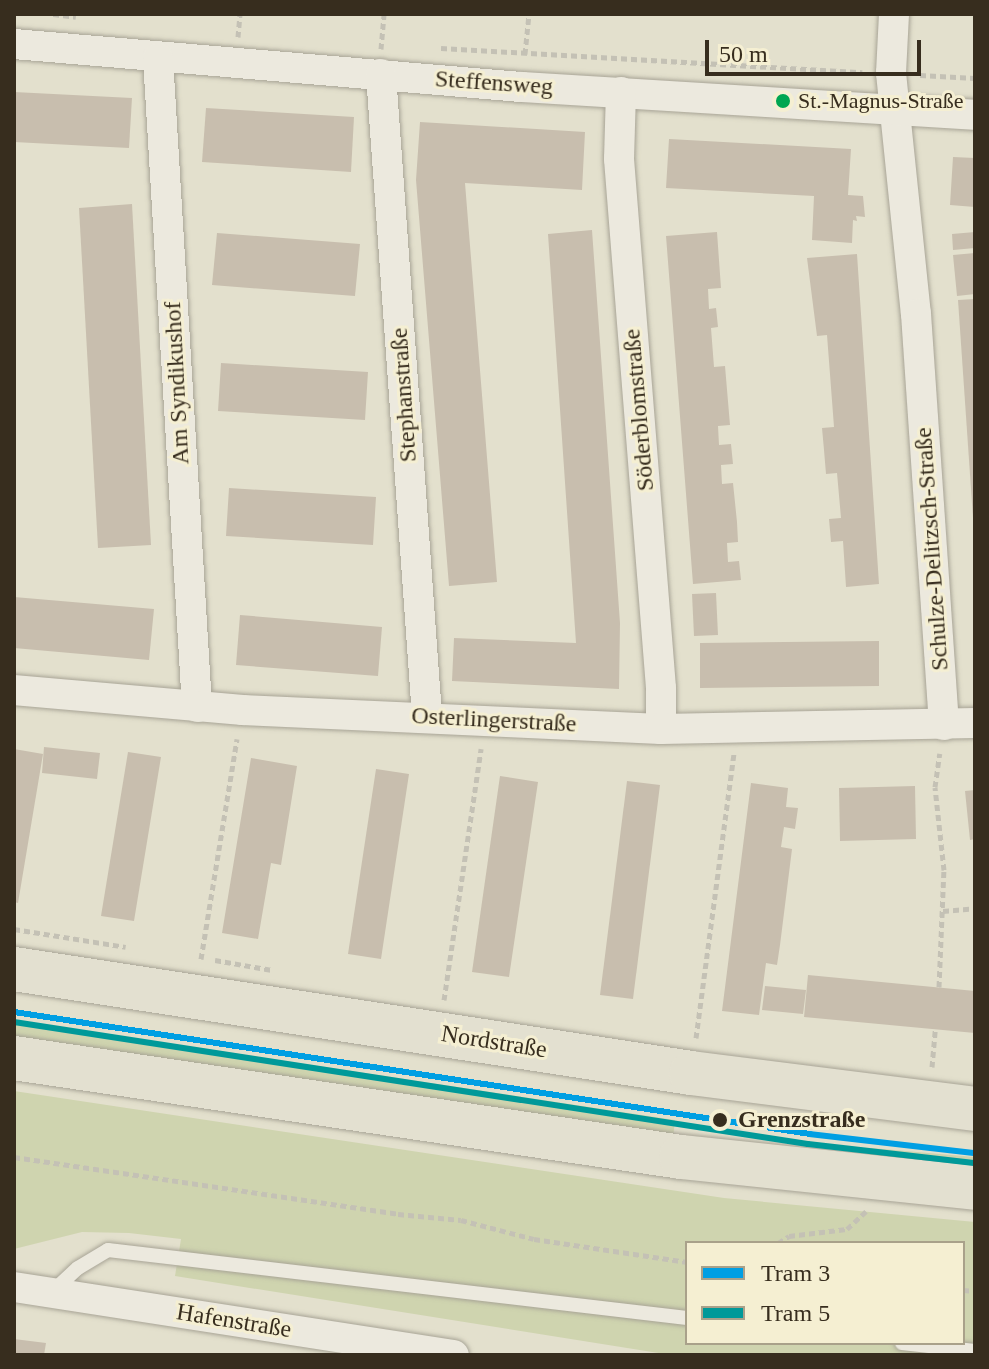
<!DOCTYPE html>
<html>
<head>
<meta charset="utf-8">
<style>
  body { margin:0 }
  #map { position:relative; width:989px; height:1369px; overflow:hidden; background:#e3e0cd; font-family:Georgia,serif }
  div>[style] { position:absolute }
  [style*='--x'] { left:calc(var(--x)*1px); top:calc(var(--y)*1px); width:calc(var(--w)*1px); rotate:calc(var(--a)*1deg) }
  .green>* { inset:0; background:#cfd4af }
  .building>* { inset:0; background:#c8beae }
  .path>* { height:5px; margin-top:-2.5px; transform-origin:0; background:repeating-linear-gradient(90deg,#c4c1b5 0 6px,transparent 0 10px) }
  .roads { filter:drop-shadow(0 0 2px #a8a496) drop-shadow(0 0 2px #a8a496) }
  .lane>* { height:14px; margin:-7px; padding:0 7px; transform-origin:7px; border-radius:7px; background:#ece9de }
  .street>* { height:30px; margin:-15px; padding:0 15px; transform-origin:15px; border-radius:15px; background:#ece9de }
  .primary>* { height:44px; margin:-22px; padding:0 22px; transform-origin:22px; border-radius:22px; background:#e3e0d0 }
  .tram-1>* { height:6px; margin:-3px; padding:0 3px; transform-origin:3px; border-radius:3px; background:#009fe3 }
  .tram-2>* { height:6px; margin:-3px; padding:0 3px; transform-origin:3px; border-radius:3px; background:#099 }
  .dots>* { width:22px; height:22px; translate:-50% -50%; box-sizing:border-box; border:4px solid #f5efd2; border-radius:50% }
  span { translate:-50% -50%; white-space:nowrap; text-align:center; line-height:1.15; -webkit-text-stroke:6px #f5efd2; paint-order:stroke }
  .bus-label { font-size:22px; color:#372d1e }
  .left { translate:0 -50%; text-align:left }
  .street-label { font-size:24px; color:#372d1e }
  .stop-label { font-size:24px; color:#372d1e; font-weight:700 }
  .frame { position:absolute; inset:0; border:16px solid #372d1e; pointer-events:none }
  .legend { position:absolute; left:685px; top:1241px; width:280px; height:104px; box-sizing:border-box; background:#f5efd2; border:2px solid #a9a18a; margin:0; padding:10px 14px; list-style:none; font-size:24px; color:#372d1e }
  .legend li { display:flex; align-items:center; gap:16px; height:40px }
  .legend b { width:40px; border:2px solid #a9a18a }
  .scale { position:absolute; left:705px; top:40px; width:216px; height:36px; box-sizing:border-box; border:4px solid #372d1e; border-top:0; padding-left:10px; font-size:24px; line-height:28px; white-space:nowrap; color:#372d1e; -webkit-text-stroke:6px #f5efd2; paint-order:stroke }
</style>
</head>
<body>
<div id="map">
  <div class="green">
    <i style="clip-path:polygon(14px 1020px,675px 1120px,673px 1138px,14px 1041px)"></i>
    <i style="clip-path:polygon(evenodd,14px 1091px,724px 1198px,975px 1222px,975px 1355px,671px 1355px,175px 1276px,181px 1239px,129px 1233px,82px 1232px,14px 1249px,14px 1091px,687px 1243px,963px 1243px,963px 1343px,687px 1343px,687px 1243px)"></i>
    <i style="clip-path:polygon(871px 1148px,975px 1157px,975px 1170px,869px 1161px)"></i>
  </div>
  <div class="building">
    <i style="clip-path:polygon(14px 92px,132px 98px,129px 148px,14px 142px)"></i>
    <i style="clip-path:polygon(206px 108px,354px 117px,351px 172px,202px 162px)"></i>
    <i style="clip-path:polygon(420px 122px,585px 132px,582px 190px,465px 183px,497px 582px,449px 586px,416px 180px)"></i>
    <i style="clip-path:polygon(669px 139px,851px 149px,848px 195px,863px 196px,865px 217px,856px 216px,857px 221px,853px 220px,852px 243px,812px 240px,814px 196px,666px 188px)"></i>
    <i style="clip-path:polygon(953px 157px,975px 158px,975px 207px,950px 205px)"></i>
    <i style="clip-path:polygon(132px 204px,151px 545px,98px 548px,79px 208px)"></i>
    <i style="clip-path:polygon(592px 230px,620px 623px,619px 689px,452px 681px,454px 638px,576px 643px,548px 234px)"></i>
    <i style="clip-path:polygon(717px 232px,721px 288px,708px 289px,709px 309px,716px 308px,718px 327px,711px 328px,714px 367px,725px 366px,730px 425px,718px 426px,719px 445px,731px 444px,733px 464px,721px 465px,722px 484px,733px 483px,737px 522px,738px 542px,727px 543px,728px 562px,739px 561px,741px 580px,693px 584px,666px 236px)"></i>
    <i style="clip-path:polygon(975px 232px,975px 248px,953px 250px,952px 234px)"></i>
    <i style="clip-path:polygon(217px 233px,360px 244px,355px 296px,212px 285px)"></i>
    <i style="clip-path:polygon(975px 253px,975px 294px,957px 296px,953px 255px)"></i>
    <i style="clip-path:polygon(857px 254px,879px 584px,846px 587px,843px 541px,831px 542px,829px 519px,841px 518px,837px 473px,826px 474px,824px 450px,822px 428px,834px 427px,827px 335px,817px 336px,807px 258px)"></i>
    <i style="clip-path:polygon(975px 299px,975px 518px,973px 518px,958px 300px)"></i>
    <i style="clip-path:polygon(221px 363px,368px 372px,365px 420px,218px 411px)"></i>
    <i style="clip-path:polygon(229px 488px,376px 497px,373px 545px,226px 536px)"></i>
    <i style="clip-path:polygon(716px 593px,718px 635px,694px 636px,692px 594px)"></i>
    <i style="clip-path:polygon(14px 597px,154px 609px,149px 660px,14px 648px)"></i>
    <i style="clip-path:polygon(240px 615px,382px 627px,378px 676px,236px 665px)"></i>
    <i style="clip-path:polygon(879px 641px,879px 686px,700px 688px,700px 643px)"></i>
    <i style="clip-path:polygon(44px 747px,100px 753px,97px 779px,42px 773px)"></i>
    <i style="clip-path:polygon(14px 749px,43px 754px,18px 903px,14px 902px)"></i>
    <i style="clip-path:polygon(128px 752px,161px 757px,134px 921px,101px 916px)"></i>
    <i style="clip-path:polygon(251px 758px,297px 766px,281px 865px,271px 863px,258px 939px,222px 933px)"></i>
    <i style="clip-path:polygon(376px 769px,409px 774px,381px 959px,348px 954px)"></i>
    <i style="clip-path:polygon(500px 776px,538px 782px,509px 977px,472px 972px)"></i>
    <i style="clip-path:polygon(627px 781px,660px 785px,633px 999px,600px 995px)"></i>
    <i style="clip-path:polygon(751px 783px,788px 788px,786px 807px,798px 808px,795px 829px,784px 827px,781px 847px,792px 849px,780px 945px,777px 965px,766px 963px,759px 1015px,722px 1011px)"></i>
    <i style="clip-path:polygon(915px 786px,916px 839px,840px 841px,839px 788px)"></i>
    <i style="clip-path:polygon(975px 790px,975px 839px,970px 840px,965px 791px)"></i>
    <i style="clip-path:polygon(808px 975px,975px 991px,975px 1033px,804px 1017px)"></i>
    <i style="clip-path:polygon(765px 986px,806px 990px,803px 1014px,762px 1010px)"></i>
    <i style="clip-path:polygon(14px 1339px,46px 1343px,44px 1355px,14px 1355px)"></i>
  </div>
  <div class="path">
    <i style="--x:53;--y:14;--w:23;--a:7"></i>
    <i style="--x:238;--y:37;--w:23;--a:-85"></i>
    <i style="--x:441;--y:48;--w:422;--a:3.3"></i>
    <i style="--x:381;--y:49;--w:35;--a:-85"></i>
    <i style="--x:525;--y:54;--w:40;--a:-84.3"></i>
    <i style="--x:920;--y:75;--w:55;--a:3.1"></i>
    <i style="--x:943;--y:911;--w:32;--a:-5"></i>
    <i style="--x:14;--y:929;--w:113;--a:9.1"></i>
    <i style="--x:201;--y:959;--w:223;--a:-80.7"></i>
    <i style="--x:215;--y:960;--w:58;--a:10"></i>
    <i style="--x:939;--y:987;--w:117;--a:-87.6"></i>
    <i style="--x:944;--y:870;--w:83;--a:-96.2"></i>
    <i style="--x:935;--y:787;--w:34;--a:-82"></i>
    <i style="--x:444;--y:1000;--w:254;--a:-81.6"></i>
    <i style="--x:696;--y:1038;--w:287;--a:-82.4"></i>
    <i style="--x:932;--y:1067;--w:38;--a:-85"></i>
    <i style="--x:14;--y:1157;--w:388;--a:8.4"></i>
    <i style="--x:398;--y:1214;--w:63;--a:5.4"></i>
    <i style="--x:461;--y:1220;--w:75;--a:14.6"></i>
    <i style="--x:534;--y:1239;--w:155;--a:8.5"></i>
    <i style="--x:778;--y:1243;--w:13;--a:-32"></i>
    <i style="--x:789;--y:1236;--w:58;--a:-6.9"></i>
    <i style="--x:847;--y:1229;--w:26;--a:-43"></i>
    <i style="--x:963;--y:1290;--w:12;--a:5"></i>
  </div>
  <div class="roads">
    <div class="lane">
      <i style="--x:52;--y:1292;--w:35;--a:-43"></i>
      <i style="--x:78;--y:1268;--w:35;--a:-31"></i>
      <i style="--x:108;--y:1250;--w:583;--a:6.7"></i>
      <i style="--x:902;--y:1343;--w:73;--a:6.3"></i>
    </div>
    <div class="street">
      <i style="--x:894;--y:14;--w:59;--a:92.9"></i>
      <i style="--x:891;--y:73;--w:242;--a:84.1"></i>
      <i style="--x:916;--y:314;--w:412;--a:86.1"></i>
      <i style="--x:14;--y:44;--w:509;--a:4.85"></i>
      <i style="--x:521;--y:87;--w:455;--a:3.5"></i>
      <i style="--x:158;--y:58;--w:650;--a:86.56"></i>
      <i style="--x:381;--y:74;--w:644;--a:85.9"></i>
      <i style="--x:621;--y:92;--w:67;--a:91.7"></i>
      <i style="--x:619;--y:159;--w:531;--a:85.46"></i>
      <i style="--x:661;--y:688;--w:41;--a:90"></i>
      <i style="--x:14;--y:690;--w:229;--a:5"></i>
      <i style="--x:242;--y:710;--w:419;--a:2.6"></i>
      <i style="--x:661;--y:729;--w:314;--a:-1.1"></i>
      <i style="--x:14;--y:1287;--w:445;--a:8.8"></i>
    </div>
    <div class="primary">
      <i style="--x:14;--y:969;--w:685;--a:8.73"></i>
      <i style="--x:691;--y:1073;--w:286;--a:7.2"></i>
      <i style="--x:14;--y:1058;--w:674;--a:8.44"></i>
      <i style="--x:681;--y:1157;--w:296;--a:6"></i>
    </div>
  </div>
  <div class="tram-1">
    <i style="--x:14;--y:1012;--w:805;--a:8.71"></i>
    <i style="--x:810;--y:1134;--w:166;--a:6.6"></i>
  </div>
  <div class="tram-2">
    <i style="--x:14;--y:1022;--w:803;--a:8.74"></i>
    <i style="--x:808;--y:1144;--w:167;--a:6.5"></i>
  </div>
  <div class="dots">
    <i style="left:783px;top:101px;background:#00a651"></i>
    <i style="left:720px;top:1120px;background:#372d1e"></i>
  </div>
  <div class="bus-label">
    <span class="left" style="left:798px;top:101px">St.-Magnus-Straße</span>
  </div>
  <div class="street-label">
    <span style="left:494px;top:83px;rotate:4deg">Steffensweg</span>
    <span style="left:177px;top:383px;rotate:-93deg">Am Syndikushof</span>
    <span style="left:404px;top:395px;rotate:-94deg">Stephanstraße</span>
    <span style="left:639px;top:410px;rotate:-95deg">Söderblomstraße</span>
    <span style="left:932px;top:549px;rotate:-94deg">Schulze-Delitzsch-Straße</span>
    <span style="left:494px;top:720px;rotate:3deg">Osterlingerstraße</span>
    <span style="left:494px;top:1042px;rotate:9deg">Nordstraße</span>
    <span style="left:234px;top:1321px;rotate:9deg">Hafenstraße</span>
  </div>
  <div class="stop-label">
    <span class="left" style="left:738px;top:1120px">Grenzstraße</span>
  </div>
  <div class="frame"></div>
  <ul class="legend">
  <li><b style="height:10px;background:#009fe3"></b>Tram 3</li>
  <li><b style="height:10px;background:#099"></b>Tram 5</li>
  </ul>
  <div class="scale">50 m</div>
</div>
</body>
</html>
